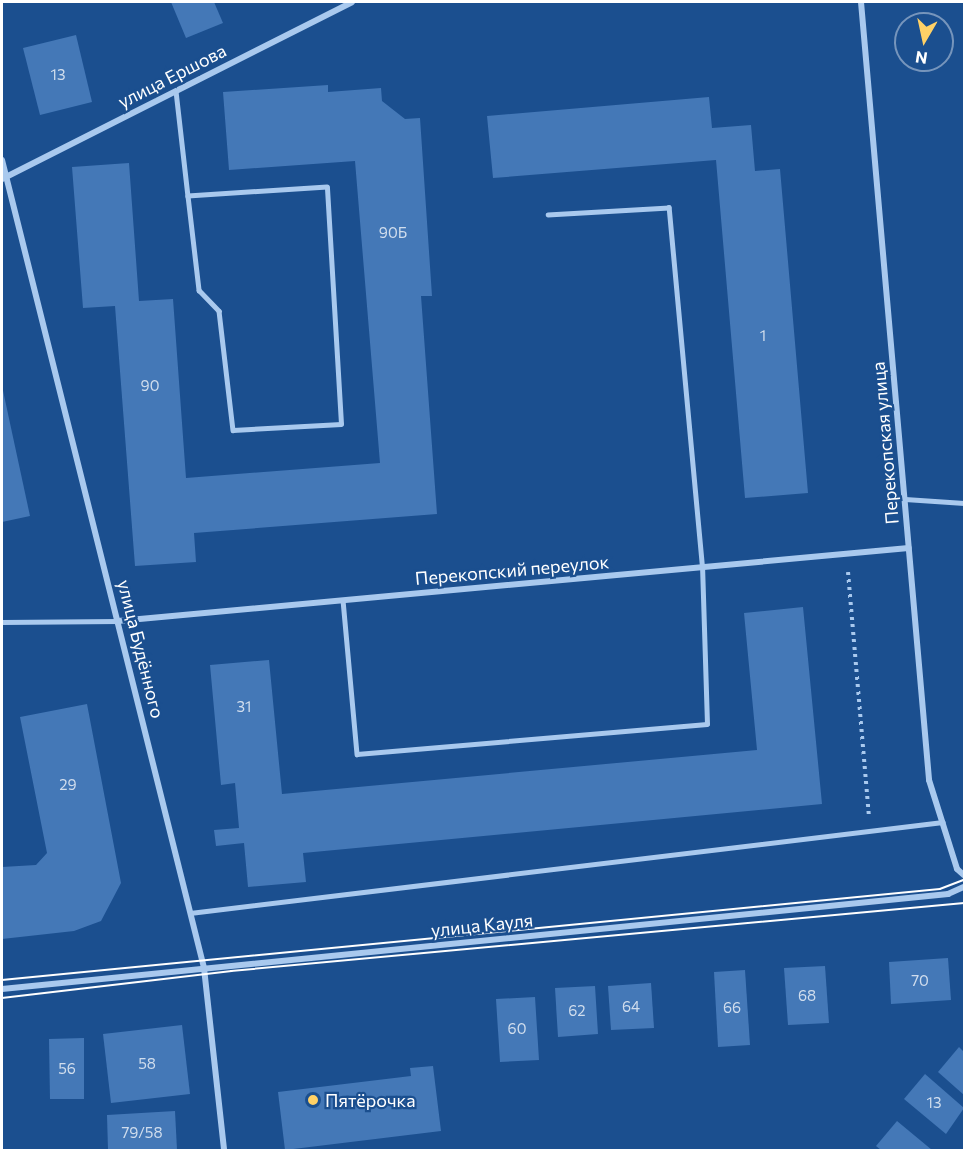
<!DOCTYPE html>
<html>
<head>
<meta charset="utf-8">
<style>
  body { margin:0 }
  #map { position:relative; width:966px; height:1152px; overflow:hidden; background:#1b4f8f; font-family:Commissioner,sans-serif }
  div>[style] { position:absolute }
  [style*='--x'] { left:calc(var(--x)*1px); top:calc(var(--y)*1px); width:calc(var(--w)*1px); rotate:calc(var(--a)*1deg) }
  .building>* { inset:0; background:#4478b7 }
  .path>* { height:4px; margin-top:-2px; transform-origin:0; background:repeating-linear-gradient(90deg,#a9c9ee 0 3px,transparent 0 7.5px) }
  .lane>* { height:4.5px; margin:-2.25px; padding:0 2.25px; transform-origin:2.25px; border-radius:2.25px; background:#a9c9ee }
  .street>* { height:6px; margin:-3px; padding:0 3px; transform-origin:3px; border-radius:3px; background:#a9c9ee }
  .tram>* { height:1.5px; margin:-0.75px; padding:0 0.75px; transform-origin:0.75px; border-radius:0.75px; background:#fff }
  .dots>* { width:16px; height:16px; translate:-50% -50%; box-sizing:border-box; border:3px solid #1b4f8f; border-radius:50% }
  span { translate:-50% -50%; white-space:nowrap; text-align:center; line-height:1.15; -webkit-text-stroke:4.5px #1b4f8f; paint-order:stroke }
  .number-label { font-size:15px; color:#d0dded }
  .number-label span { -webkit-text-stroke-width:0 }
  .street-label { font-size:18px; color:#fff }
  .poi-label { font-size:18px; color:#fff }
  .left { translate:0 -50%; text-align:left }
  .frame { position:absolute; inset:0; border:3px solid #fff; pointer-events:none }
  .north { position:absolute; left:894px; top:12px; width:60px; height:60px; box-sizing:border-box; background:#1b4f8f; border:2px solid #7695bc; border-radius:50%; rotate:189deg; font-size:16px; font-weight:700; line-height:24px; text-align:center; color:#fff }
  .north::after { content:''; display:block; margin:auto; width:21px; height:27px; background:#ffd166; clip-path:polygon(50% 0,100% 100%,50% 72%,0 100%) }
</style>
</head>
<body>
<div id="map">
  <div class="building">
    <i style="clip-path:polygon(171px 2px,214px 2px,223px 23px,186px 38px)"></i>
    <i style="clip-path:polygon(76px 35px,92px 102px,40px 115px,23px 48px)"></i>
    <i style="clip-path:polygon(328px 85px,328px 92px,381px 88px,382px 101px,405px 119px,420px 118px,432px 296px,421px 296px,437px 514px,194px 533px,196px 562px,135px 566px,115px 306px,83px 308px,72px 167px,129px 163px,139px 301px,173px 299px,186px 478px,380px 463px,355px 161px,229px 170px,223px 92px)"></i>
    <i style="clip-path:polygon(709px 97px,712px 128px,751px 125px,755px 171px,780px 169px,808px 493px,745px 498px,716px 160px,493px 178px,487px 116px)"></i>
    <i style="clip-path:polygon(2px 386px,30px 516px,2px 522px)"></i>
    <i style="clip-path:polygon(803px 607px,822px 804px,303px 853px,306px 882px,248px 887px,244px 843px,216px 846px,214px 830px,239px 828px,235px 783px,221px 785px,210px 665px,269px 660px,282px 794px,757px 750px,744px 613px)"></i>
    <i style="clip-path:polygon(87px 704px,121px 883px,101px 921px,74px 931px,2px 939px,2px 867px,36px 865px,47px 853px,20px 717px)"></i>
    <i style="clip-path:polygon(948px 958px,951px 1000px,891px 1004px,889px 962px)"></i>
    <i style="clip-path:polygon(825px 966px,829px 1023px,788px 1025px,784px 968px)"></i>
    <i style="clip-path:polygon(745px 970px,750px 1045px,718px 1047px,714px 972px)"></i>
    <i style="clip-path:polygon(651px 983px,654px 1028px,611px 1030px,608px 986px)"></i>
    <i style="clip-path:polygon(595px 986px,598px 1034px,558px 1037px,555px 988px)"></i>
    <i style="clip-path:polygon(535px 997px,539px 1060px,500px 1062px,496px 999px)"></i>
    <i style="clip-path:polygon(182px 1025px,190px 1094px,111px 1103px,103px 1034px)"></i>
    <i style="clip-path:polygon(84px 1038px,84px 1099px,50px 1099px,49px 1039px)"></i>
    <i style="clip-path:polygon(959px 1047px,964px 1052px,964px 1095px,938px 1072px)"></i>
    <i style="clip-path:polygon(433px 1066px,441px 1131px,285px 1150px,278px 1092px,411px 1076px,410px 1068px)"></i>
    <i style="clip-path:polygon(925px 1074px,964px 1108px,946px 1134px,904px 1099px)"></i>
    <i style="clip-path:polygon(175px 1111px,177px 1150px,108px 1150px,107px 1115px)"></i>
    <i style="clip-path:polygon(897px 1121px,932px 1150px,881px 1150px,876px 1146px)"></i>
  </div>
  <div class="path">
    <i style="--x:848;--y:572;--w:244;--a:85.1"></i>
  </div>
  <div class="lane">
    <i style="--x:176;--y:91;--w:106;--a:83.5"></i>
    <i style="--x:188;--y:196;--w:95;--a:83.3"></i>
    <i style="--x:199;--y:290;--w:29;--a:46"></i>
    <i style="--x:219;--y:311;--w:120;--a:83.3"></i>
    <i style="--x:233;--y:430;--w:108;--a:-3.2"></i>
    <i style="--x:341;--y:424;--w:237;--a:-93.4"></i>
    <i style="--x:327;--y:187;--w:139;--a:176.3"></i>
    <i style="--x:905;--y:499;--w:59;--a:3.9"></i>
    <i style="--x:343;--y:600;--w:155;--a:84.8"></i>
    <i style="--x:357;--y:754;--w:351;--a:-4.9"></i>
    <i style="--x:707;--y:724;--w:157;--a:-91.8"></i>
    <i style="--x:702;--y:567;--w:361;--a:-95.3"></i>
    <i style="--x:669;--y:208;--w:121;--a:176.7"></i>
    <i style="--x:2;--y:622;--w:116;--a:-0.5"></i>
    <i style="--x:190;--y:913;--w:758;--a:-6.89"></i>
  </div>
  <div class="street">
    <i style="--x:861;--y:2;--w:781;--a:85"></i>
    <i style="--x:929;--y:780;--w:93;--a:72.5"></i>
    <i style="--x:957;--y:869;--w:9;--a:41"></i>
    <i style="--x:2;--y:160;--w:833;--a:75.96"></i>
    <i style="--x:204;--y:968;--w:183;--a:83.7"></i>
    <i style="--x:2;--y:179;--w:392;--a:-26.8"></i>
    <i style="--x:118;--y:621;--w:794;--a:-5.27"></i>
    <i style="--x:2;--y:989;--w:951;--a:-5.73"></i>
    <i style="--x:948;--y:894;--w:17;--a:-24"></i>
  </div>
  <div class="tram">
    <i style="--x:2;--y:980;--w:942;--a:-5.54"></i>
    <i style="--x:940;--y:889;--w:26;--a:-21"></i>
    <i style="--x:2;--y:998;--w:231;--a:-6.7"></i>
    <i style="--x:231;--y:971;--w:736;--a:-5.3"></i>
  </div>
  <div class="dots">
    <i style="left:313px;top:1100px;background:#ffd166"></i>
  </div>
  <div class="number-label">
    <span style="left:58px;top:75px">13</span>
    <span style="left:393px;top:233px">90Б</span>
    <span style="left:763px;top:336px">1</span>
    <span style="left:150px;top:386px">90</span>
    <span style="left:244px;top:707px">31</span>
    <span style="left:68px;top:785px">29</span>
    <span style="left:920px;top:981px">70</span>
    <span style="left:807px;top:996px">68</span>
    <span style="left:631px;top:1007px">64</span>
    <span style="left:732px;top:1008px">66</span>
    <span style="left:577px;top:1011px">62</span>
    <span style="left:517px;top:1029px">60</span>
    <span style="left:147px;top:1064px">58</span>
    <span style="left:67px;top:1069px">56</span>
    <span style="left:934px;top:1103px">13</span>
    <span style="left:142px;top:1133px">79/58</span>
  </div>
  <div class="street-label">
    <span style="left:172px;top:76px;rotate:-27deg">улица Ершова</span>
    <span style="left:885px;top:443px;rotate:-95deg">Перекопская улица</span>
    <span style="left:512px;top:570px;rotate:-5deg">Перекопский переулок</span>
    <span style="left:141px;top:649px;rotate:76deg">улица Будённого</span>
    <span style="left:482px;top:925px;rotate:-6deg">улица Кауля</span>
  </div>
  <div class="poi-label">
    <span class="left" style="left:325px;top:1100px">Пятёрочка</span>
  </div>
  <div class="frame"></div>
  <div class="north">N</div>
</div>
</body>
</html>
